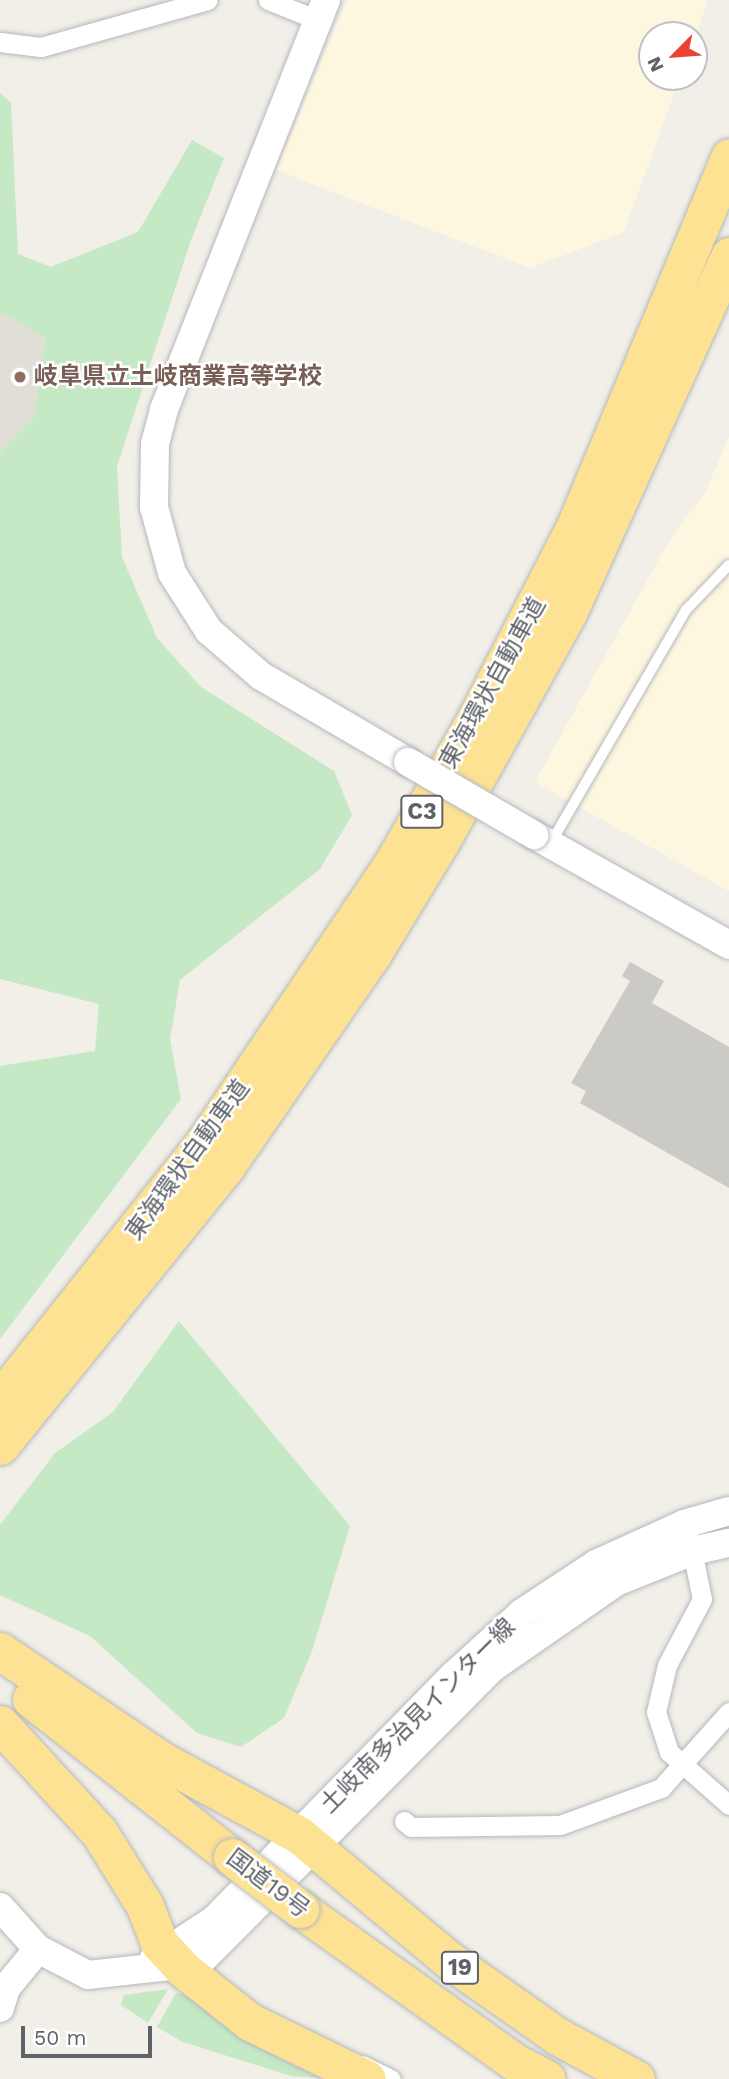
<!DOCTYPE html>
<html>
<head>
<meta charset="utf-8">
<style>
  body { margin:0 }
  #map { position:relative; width:729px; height:2079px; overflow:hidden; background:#f1efe8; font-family:"Work Sans","Noto Sans JP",sans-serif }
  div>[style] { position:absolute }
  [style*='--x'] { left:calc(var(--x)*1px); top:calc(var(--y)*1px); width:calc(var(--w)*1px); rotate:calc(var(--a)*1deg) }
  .commercial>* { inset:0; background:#fef7e0 }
  .education>* { inset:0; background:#e1ded6 }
  .green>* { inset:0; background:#c5e8c5 }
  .building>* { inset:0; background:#cccac5 }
  .roads { filter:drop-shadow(0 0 2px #b5b8bc) drop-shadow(0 0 2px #b5b8bc) }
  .lane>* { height:10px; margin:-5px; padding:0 5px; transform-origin:5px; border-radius:5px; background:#fff }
  .street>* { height:19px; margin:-9.5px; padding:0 9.5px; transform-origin:9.5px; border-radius:9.5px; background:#fff }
  .secondary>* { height:28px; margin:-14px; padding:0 14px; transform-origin:14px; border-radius:14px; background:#fff }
  .highway>* { height:37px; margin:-18.5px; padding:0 18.5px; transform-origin:18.5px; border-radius:18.5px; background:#fde293 }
  .bridges { filter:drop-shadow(0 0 2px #b6babf) drop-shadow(0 0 2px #b6babf) }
  .secondary-bridge>* { height:28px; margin:-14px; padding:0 14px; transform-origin:14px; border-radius:14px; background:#fff }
  .highway-bridge>* { height:37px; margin:-18.5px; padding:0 18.5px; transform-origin:18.5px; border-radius:18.5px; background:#fde293 }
  .dots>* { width:19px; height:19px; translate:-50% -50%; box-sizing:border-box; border:4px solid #fff; border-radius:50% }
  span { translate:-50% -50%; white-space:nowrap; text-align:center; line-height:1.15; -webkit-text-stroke:5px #fff; paint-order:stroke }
  .shield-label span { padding:2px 5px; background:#fff; border:2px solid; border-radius:5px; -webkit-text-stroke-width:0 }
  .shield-label { font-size:23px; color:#5f6368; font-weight:700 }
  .education-label { font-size:24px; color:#785e54; font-weight:700 }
  .left { translate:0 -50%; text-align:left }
  .street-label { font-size:24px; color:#5f6368 }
  .north { position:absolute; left:638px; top:21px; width:70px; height:70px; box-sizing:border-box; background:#fff; border:2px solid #bfc1c3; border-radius:50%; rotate:245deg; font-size:19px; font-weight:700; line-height:28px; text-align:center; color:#5f6368 }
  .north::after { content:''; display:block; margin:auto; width:24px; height:32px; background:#ea4335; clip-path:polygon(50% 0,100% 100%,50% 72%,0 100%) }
  .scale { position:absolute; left:21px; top:2026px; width:131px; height:32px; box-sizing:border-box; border:4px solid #5f6368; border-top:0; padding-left:9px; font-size:21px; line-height:24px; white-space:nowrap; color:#5f6368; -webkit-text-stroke:5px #fff; paint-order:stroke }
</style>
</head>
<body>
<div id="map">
  <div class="commercial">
    <i style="clip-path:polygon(347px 0,708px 0,694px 40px,694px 35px,652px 35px,652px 77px,680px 77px,624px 232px,530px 268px,276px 170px)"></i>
    <i style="clip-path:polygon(729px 436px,729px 891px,535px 782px,672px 536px,706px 491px)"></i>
  </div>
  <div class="education">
    <i style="clip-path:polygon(0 312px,46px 338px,34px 417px,0 452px)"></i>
  </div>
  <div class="green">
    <i style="clip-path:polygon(0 93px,11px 103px,18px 254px,51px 267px,138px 232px,192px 140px,224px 158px,191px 240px,117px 466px,122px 557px,157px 638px,201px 687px,334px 771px,352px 815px,320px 869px,180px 980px,170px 1039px,181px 1099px,0 1339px,0 1066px,95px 1051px,99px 1004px,0 979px,0 452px,34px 417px,46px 338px,0 312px)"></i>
    <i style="clip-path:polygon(179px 1321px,350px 1526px,312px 1651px,284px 1718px,241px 1747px,197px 1733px,90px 1636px,0 1595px,0 1525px,55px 1453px,113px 1412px)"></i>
    <i style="clip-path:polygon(168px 1989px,148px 2023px,121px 2005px,124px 1995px)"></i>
    <i style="clip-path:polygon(176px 1993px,192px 1996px,337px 2079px,291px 2076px,183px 2042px,157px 2027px)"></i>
  </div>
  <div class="building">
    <i style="clip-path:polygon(630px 962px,664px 981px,652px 1003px,729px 1047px,729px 1188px,580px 1103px,586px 1091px,571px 1083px,630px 981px,622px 976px)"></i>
  </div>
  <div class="roads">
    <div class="lane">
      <i style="--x:552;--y:841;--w:267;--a:-59.9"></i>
      <i style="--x:686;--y:610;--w:62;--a:-46.3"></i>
    </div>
    <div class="street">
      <i style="--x:268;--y:0;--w:54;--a:21.8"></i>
      <i style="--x:0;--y:42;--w:41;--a:7"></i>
      <i style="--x:41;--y:47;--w:173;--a:-15.7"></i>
      <i style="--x:690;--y:1541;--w:59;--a:78.3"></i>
      <i style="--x:702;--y:1599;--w:75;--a:117.9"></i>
      <i style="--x:667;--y:1665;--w:48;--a:103.2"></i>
      <i style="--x:656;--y:1712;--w:42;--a:72"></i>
      <i style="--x:669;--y:1752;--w:80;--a:41.5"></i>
      <i style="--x:404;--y:1821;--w:9;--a:41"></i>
      <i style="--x:411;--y:1827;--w:149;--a:-0.8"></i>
      <i style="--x:560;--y:1825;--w:108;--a:-20.1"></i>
      <i style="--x:661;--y:1788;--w:102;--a:-48.2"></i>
      <i style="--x:362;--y:2065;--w:32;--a:26"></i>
    </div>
    <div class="secondary">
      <i style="--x:326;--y:0;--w:441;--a:111.6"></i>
      <i style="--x:164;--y:410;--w:35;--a:105"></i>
      <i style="--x:155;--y:444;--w:63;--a:90.9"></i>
      <i style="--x:154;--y:507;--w:68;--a:74.7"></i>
      <i style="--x:172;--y:573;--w:69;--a:57.5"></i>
      <i style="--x:209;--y:631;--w:69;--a:40.9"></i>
      <i style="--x:261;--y:676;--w:170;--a:30.3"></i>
      <i style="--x:534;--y:835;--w:224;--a:29.4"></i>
      <i style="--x:0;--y:1907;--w:57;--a:47.9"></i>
      <i style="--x:38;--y:1949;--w:56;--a:27.5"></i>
      <i style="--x:88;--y:1975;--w:112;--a:-6.2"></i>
      <i style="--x:199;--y:1963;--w:416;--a:-45.2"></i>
      <i style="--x:492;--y:1668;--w:151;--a:-34.7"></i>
      <i style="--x:616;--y:1582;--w:83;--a:-21.9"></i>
      <i style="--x:693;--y:1551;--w:37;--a:-13"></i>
      <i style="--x:153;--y:1960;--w:73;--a:-33.3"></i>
      <i style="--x:214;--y:1920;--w:342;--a:-45.6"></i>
      <i style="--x:453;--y:1676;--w:93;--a:-42.4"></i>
      <i style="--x:522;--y:1613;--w:89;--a:-33.5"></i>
      <i style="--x:596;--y:1564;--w:97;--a:-24.4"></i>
      <i style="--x:684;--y:1524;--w:47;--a:-16.1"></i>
      <i style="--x:0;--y:2008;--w:21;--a:-73"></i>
      <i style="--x:6;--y:1988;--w:50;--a:-50.6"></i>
    </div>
    <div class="highway">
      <i style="--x:0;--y:1399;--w:326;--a:-51.5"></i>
      <i style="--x:203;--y:1144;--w:344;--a:-56"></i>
      <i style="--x:395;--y:859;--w:163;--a:-60.1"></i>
      <i style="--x:476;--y:718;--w:216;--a:-62.7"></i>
      <i style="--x:575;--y:526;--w:400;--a:-67.3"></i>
      <i style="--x:0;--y:1446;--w:358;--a:-51"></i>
      <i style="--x:225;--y:1168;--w:259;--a:-55.4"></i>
      <i style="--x:372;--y:955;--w:131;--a:-58.7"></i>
      <i style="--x:440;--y:843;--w:263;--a:-60.9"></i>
      <i style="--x:568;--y:613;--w:392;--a:-65.7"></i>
      <i style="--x:0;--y:1651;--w:194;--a:34.1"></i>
      <i style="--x:161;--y:1760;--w:157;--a:28.5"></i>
      <i style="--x:299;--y:1835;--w:195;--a:39.8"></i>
      <i style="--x:449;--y:1960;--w:132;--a:35.1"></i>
      <i style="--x:557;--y:2036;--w:90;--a:28.6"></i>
      <i style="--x:31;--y:1699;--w:256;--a:38.2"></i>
      <i style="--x:0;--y:1724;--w:147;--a:47.5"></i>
      <i style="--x:99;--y:1832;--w:87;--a:58.1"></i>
      <i style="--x:145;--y:1906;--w:40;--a:69"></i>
      <i style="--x:159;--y:1943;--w:35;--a:47"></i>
      <i style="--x:183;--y:1969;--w:85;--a:38.3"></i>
      <i style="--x:250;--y:2022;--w:130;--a:26"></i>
      <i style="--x:300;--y:1909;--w:262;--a:35.5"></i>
      <i style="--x:513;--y:2061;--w:38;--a:28"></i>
    </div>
  </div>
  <div class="bridges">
    <div class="secondary-bridge">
      <i style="--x:408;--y:762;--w:146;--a:30.1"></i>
    </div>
    <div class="highway-bridge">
      <i style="--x:232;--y:1857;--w:86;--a:37.4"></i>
    </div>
  </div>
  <div class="dots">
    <i style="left:20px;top:377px;background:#8d6e63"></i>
  </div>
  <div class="shield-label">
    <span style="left:422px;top:812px">C3</span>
    <span style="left:460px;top:1968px">19</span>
  </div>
  <div class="education-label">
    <span class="left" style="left:34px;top:377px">岐阜県立土岐商業高等学校</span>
  </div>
  <div class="street-label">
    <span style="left:493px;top:683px;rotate:-61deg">東海環状自動車道</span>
    <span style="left:188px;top:1160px;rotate:-54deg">東海環状自動車道</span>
    <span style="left:418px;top:1716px;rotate:-45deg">土岐南多治見インター線</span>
    <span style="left:268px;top:1884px;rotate:37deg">国道19号</span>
  </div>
  <div class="north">N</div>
  <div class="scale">50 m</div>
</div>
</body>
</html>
